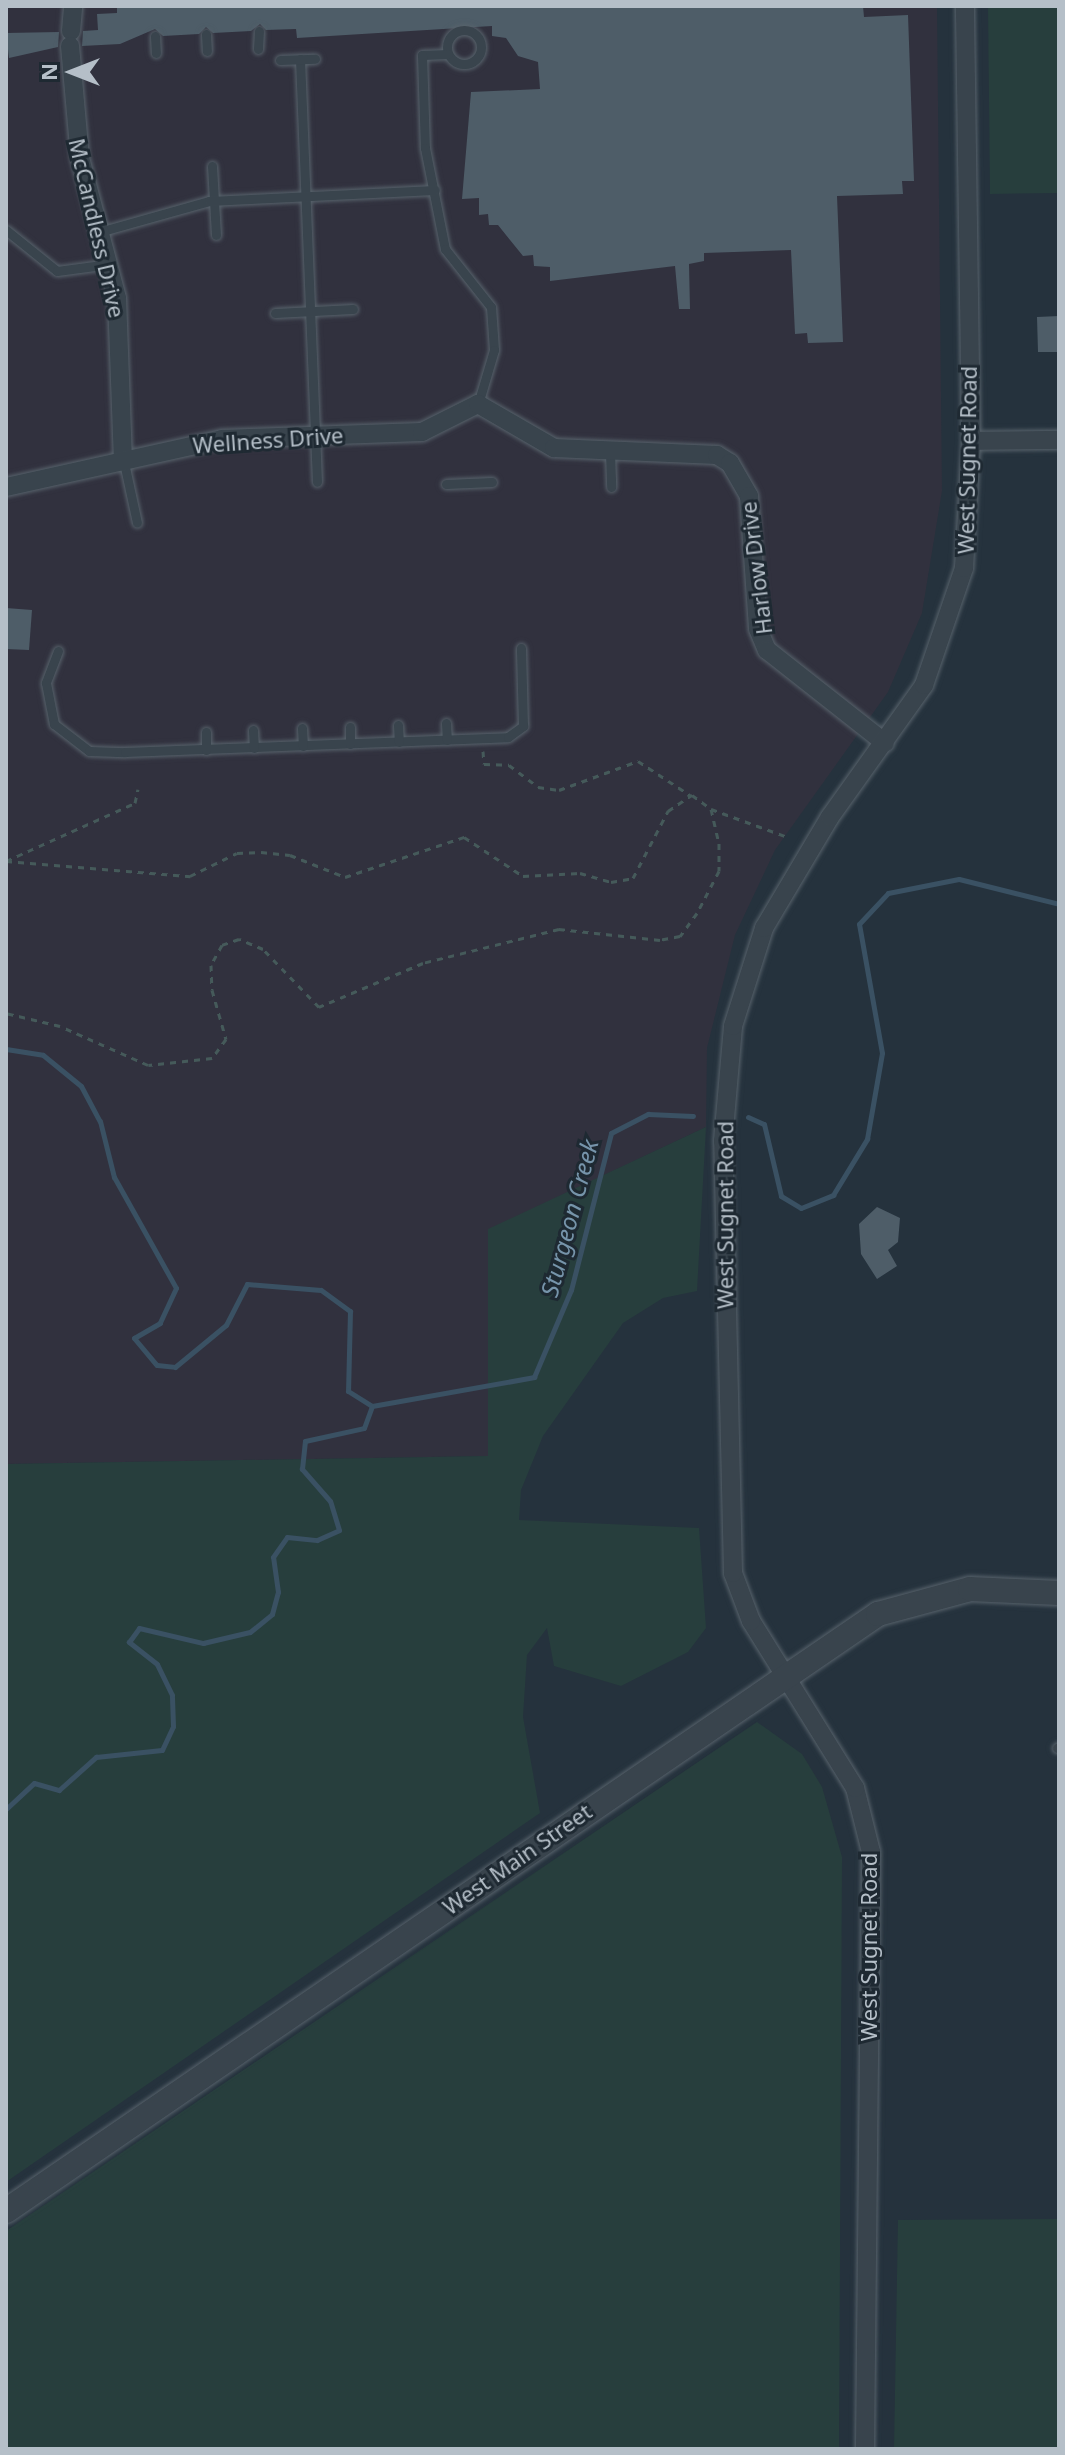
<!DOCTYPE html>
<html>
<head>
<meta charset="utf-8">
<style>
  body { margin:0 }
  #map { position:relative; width:1065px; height:2455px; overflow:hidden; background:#25323d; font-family:"Noto Sans",sans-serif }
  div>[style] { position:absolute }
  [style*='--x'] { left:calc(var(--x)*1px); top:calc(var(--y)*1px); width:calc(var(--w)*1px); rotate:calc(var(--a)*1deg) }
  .medical>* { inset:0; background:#31313e }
  .green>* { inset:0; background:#273e3d }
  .stream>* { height:5px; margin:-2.5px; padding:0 2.5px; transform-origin:2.5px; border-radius:2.5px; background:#3a5163 }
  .building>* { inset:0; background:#4e5d68 }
  .path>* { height:3px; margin-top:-1.5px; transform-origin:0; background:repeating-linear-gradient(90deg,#455a5a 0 6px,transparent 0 12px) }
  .roads { filter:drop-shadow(0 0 2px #57626b) drop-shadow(0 0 2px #57626b) }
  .service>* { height:9px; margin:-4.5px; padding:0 4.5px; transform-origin:4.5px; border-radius:4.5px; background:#39444d }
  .service>.ring { margin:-4.5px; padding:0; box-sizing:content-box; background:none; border:9px solid #39444d; border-radius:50% }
  .minor>* { height:18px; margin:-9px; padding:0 9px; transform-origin:9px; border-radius:9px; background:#39444d }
  .tertiary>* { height:24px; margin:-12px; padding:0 12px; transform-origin:12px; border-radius:12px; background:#39444d }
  span { translate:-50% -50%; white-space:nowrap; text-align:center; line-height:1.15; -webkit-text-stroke:6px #1e2932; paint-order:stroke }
  .street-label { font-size:22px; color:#b5bfc8 }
  .water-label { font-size:24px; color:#7694aa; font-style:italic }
  .frame { position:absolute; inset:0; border:8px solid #b5bfc8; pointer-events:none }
  .north { position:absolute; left:32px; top:32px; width:80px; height:80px; -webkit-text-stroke:6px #1e2932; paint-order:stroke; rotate:270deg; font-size:22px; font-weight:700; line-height:32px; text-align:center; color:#b5bfc8 }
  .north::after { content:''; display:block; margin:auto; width:28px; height:36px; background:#b5bfc8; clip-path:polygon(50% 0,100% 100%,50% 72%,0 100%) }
</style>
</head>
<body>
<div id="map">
  <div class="medical">
    <i style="clip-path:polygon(6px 6px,937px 6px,942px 491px,922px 613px,888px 692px,775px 850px,735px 935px,707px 1048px,706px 1127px,488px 1230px,488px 1456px,6px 1464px)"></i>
  </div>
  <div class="green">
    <i style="clip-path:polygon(988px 6px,1059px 6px,1059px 193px,990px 194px)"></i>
    <i style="clip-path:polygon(706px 1127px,697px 1291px,663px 1298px,623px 1323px,543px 1436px,521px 1490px,519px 1520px,699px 1528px,706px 1628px,688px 1652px,621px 1686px,554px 1666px,547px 1628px,527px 1655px,523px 1717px,540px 1813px,6px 2182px,6px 1464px,488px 1456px,488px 1229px)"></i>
    <i style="clip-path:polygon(757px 1722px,802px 1754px,822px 1787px,842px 1857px,839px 2449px,6px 2449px,6px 2231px)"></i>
    <i style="clip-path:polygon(1059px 2219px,1059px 2449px,894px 2449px,898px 2220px)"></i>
  </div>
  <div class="stream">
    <i style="--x:6;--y:1049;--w:37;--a:9"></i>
    <i style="--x:43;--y:1055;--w:49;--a:39.2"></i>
    <i style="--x:81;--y:1086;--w:40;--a:62"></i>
    <i style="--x:100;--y:1121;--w:58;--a:76"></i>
    <i style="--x:114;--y:1177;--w:127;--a:60.8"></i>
    <i style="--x:176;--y:1288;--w:38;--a:115"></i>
    <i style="--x:160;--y:1323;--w:30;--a:150"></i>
    <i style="--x:134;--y:1338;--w:35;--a:50"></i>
    <i style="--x:157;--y:1365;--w:18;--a:6"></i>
    <i style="--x:175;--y:1367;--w:66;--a:-39.5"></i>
    <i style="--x:226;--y:1325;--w:46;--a:-62.9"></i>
    <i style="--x:247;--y:1284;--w:74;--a:4.6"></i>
    <i style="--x:321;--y:1290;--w:36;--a:36"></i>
    <i style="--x:350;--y:1311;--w:80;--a:91.4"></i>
    <i style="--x:348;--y:1391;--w:28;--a:32"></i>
    <i style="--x:372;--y:1406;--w:165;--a:-10.1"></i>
    <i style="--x:534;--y:1377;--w:95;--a:-67"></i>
    <i style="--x:571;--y:1290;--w:162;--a:-75.7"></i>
    <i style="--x:611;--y:1133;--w:42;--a:-27.2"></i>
    <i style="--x:648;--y:1114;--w:45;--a:2.5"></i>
    <i style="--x:748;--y:1117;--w:17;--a:24"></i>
    <i style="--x:764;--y:1124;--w:74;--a:76.7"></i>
    <i style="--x:781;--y:1196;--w:23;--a:31"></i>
    <i style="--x:801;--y:1208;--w:35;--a:-22"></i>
    <i style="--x:833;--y:1195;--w:66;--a:-58.7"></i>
    <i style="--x:867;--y:1139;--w:87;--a:-80.1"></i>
    <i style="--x:882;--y:1053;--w:131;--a:-100.1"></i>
    <i style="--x:859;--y:924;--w:42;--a:-46.9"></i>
    <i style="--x:888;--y:893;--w:72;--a:-11.2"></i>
    <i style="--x:959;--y:879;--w:103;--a:14"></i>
    <i style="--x:6;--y:1809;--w:38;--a:-43"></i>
    <i style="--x:34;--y:1783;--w:26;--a:16"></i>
    <i style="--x:59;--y:1790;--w:50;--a:-41.7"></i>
    <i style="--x:96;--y:1757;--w:66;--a:-6.1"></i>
    <i style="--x:162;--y:1750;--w:26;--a:-65"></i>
    <i style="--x:173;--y:1726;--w:31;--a:-92"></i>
    <i style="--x:172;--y:1695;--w:34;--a:-116"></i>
    <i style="--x:157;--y:1664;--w:36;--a:-142"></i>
    <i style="--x:129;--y:1642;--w:17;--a:-54"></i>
    <i style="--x:139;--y:1628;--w:66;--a:13.2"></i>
    <i style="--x:203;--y:1643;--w:48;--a:-13.2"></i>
    <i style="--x:250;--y:1632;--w:28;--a:-39"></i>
    <i style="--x:272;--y:1614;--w:23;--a:-75"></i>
    <i style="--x:278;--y:1592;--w:35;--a:-98"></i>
    <i style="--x:273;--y:1557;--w:24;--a:-55"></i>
    <i style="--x:287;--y:1537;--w:30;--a:6"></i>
    <i style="--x:317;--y:1540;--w:24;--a:-24"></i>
    <i style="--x:339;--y:1530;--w:30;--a:-107"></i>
    <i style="--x:330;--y:1501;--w:43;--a:-131.2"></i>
    <i style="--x:302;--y:1469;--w:28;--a:-84"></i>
    <i style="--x:305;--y:1441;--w:60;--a:-12.4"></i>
    <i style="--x:364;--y:1428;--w:23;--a:-70"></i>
  </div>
  <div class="building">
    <i style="clip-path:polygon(117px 6px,863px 6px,864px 17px,908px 15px,914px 181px,902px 181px,903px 194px,837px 196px,843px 342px,808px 343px,807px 333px,795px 334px,791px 250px,704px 253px,704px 261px,689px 264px,690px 309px,679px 309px,675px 266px,550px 281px,550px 267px,534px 266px,533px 255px,523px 256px,498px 225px,489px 225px,488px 214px,479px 215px,479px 198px,462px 199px,471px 92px,540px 89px,538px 62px,518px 56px,506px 38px,492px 36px,492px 26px,297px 38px,296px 29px,266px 30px,260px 24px,251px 31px,213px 33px,206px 27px,199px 34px,163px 36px,155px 29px,120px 44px,82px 46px,83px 31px,98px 30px,97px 14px,117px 13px)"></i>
    <i style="clip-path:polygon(59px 32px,58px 47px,9px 58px,6px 33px)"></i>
    <i style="clip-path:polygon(1059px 316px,1059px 352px,1038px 352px,1037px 317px)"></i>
    <i style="clip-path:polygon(6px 608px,32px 610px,29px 650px,6px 649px)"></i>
    <i style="clip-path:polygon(877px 1207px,900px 1218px,898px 1242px,888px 1250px,897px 1266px,877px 1279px,861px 1254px,859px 1224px)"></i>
  </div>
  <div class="path">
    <i style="--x:483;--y:751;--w:13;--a:86"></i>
    <i style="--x:484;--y:764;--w:25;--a:2"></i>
    <i style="--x:509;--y:765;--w:36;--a:37"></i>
    <i style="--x:538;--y:787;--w:21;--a:8"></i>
    <i style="--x:559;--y:790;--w:84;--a:-20.2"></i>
    <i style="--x:638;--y:761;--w:62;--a:33.2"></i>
    <i style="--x:711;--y:809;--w:82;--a:20"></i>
    <i style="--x:6;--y:861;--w:185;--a:4.7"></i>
    <i style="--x:190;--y:876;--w:52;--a:-26.1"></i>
    <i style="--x:237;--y:853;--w:24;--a:-2"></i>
    <i style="--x:261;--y:852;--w:29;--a:6"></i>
    <i style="--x:290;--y:855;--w:59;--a:21.8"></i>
    <i style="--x:345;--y:877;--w:126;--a:-18.6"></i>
    <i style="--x:464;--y:837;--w:71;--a:33.5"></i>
    <i style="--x:523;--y:876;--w:57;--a:-3"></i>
    <i style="--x:580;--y:873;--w:32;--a:16"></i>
    <i style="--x:611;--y:882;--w:22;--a:-10"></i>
    <i style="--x:633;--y:878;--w:76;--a:-62.4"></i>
    <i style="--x:668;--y:811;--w:29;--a:-34"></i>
    <i style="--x:692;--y:795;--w:24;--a:36"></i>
    <i style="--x:711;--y:809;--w:35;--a:77"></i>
    <i style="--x:719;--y:843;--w:28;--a:90"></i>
    <i style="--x:719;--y:871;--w:47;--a:117.6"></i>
    <i style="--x:697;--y:913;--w:29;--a:126"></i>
    <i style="--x:680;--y:936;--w:20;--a:169"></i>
    <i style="--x:660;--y:940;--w:102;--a:-173.8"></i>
    <i style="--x:559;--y:929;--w:140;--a:166"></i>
    <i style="--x:423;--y:963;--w:113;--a:157.1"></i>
    <i style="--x:319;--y:1007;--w:81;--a:-134"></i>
    <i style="--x:263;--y:949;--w:26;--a:-157"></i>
    <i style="--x:239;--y:939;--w:18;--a:161"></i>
    <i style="--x:222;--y:945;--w:23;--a:119"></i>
    <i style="--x:211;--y:965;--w:25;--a:88"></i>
    <i style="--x:212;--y:990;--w:51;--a:74.1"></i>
    <i style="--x:226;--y:1039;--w:24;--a:126"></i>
    <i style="--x:212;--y:1058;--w:64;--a:173.8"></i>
    <i style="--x:148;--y:1065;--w:96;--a:-156.1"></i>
    <i style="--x:60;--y:1026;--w:56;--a:-166.5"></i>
    <i style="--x:6;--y:861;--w:141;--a:-24.2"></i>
    <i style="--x:135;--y:803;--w:14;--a:-78"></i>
  </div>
  <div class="roads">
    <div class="service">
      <i class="ring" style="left:447px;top:30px;width:25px;height:25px"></i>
      <i style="--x:206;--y:34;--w:17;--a:87"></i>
      <i style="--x:155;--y:36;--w:17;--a:87"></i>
      <i style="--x:258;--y:49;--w:18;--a:-87"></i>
      <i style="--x:448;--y:54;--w:26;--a:178"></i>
      <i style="--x:422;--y:55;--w:93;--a:88.2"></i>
      <i style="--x:425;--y:148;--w:103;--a:78.8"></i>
      <i style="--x:445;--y:249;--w:74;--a:51.6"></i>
      <i style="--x:491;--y:307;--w:43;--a:86"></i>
      <i style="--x:494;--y:350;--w:56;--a:106.5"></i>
      <i style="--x:300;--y:59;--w:423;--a:87.7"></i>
      <i style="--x:280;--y:60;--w:35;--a:-2"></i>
      <i style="--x:212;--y:166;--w:69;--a:86.7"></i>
      <i style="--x:6;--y:230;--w:65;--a:38.8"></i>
      <i style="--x:57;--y:271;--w:53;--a:-7.5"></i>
      <i style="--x:99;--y:232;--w:114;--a:-15.7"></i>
      <i style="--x:209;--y:201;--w:226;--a:-2.8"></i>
      <i style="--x:275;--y:313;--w:78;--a:-2.9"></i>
      <i style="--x:610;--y:452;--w:35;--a:88"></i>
      <i style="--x:123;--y:458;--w:66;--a:77.8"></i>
      <i style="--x:446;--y:484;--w:46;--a:-2.5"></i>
      <i style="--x:58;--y:651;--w:34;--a:111"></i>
      <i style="--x:46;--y:683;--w:42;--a:79"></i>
      <i style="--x:54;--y:724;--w:44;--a:37.6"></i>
      <i style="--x:89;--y:751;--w:36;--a:2"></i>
      <i style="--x:125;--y:752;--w:383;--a:-2.2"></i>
      <i style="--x:508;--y:737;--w:19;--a:-36"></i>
      <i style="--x:523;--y:726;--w:78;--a:-91.5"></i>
      <i style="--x:446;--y:723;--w:17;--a:87"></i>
      <i style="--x:398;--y:725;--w:17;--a:87"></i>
      <i style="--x:350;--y:727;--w:17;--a:90"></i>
      <i style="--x:302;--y:728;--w:18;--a:87"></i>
      <i style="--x:253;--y:730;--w:18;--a:87"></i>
      <i style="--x:206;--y:732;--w:18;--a:90"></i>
      <i style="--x:1057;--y:1748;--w:2;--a:-27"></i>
    </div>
    <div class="minor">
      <i style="--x:71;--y:31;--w:25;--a:-85"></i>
      <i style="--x:70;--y:46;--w:112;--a:84.9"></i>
      <i style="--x:80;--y:158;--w:145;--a:75.2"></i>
      <i style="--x:117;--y:298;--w:160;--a:87.9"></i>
      <i style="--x:971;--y:441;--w:88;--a:-0.7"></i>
      <i style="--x:6;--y:487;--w:221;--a:-12.5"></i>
      <i style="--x:222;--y:439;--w:200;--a:-2"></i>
      <i style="--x:422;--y:432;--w:63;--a:-26.6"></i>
      <i style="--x:478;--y:404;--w:88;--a:30.1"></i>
      <i style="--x:554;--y:448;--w:163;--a:2.5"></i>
      <i style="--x:717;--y:455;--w:15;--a:32"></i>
      <i style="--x:730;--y:463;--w:38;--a:60"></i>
      <i style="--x:749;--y:496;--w:133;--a:86.1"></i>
      <i style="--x:758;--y:629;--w:23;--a:67"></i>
      <i style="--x:767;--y:650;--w:150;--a:38.2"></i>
      <i style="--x:865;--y:2449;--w:597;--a:-89.42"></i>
      <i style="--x:871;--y:1852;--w:66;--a:-104"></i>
      <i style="--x:855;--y:1788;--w:197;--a:-121.9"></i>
      <i style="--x:751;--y:1621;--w:51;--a:-110.6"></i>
      <i style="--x:733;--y:1573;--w:432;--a:-91.3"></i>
      <i style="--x:723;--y:1141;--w:115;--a:-85"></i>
      <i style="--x:733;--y:1026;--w:103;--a:-72.4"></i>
      <i style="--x:764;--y:928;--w:129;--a:-59.3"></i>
      <i style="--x:830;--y:817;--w:162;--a:-54.5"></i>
      <i style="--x:924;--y:685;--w:124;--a:-71.1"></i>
      <i style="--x:964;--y:568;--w:127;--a:-86.8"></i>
      <i style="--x:971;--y:441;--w:435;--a:-90.8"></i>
    </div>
    <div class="tertiary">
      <i style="--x:6;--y:2211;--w:1057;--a:-34.4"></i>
      <i style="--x:878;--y:1614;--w:95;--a:-15.2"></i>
      <i style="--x:970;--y:1589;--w:89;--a:2.6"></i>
    </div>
  </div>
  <div class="street-label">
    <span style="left:97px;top:228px;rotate:77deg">McCandless Drive</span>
    <span style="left:268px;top:440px;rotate:-4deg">Wellness Drive</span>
    <span style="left:967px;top:460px;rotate:-89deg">West Sugnet Road</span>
    <span style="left:756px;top:568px;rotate:-97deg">Harlow Drive</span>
    <span style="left:725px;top:1215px;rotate:-90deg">West Sugnet Road</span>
    <span style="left:517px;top:1859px;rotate:-35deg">West Main Street</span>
    <span style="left:869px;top:1947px;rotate:-90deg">West Sugnet Road</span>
  </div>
  <div class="water-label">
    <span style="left:569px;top:1218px;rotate:-75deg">Sturgeon Creek</span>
  </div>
  <div class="frame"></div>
  <div class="north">N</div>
</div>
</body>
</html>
